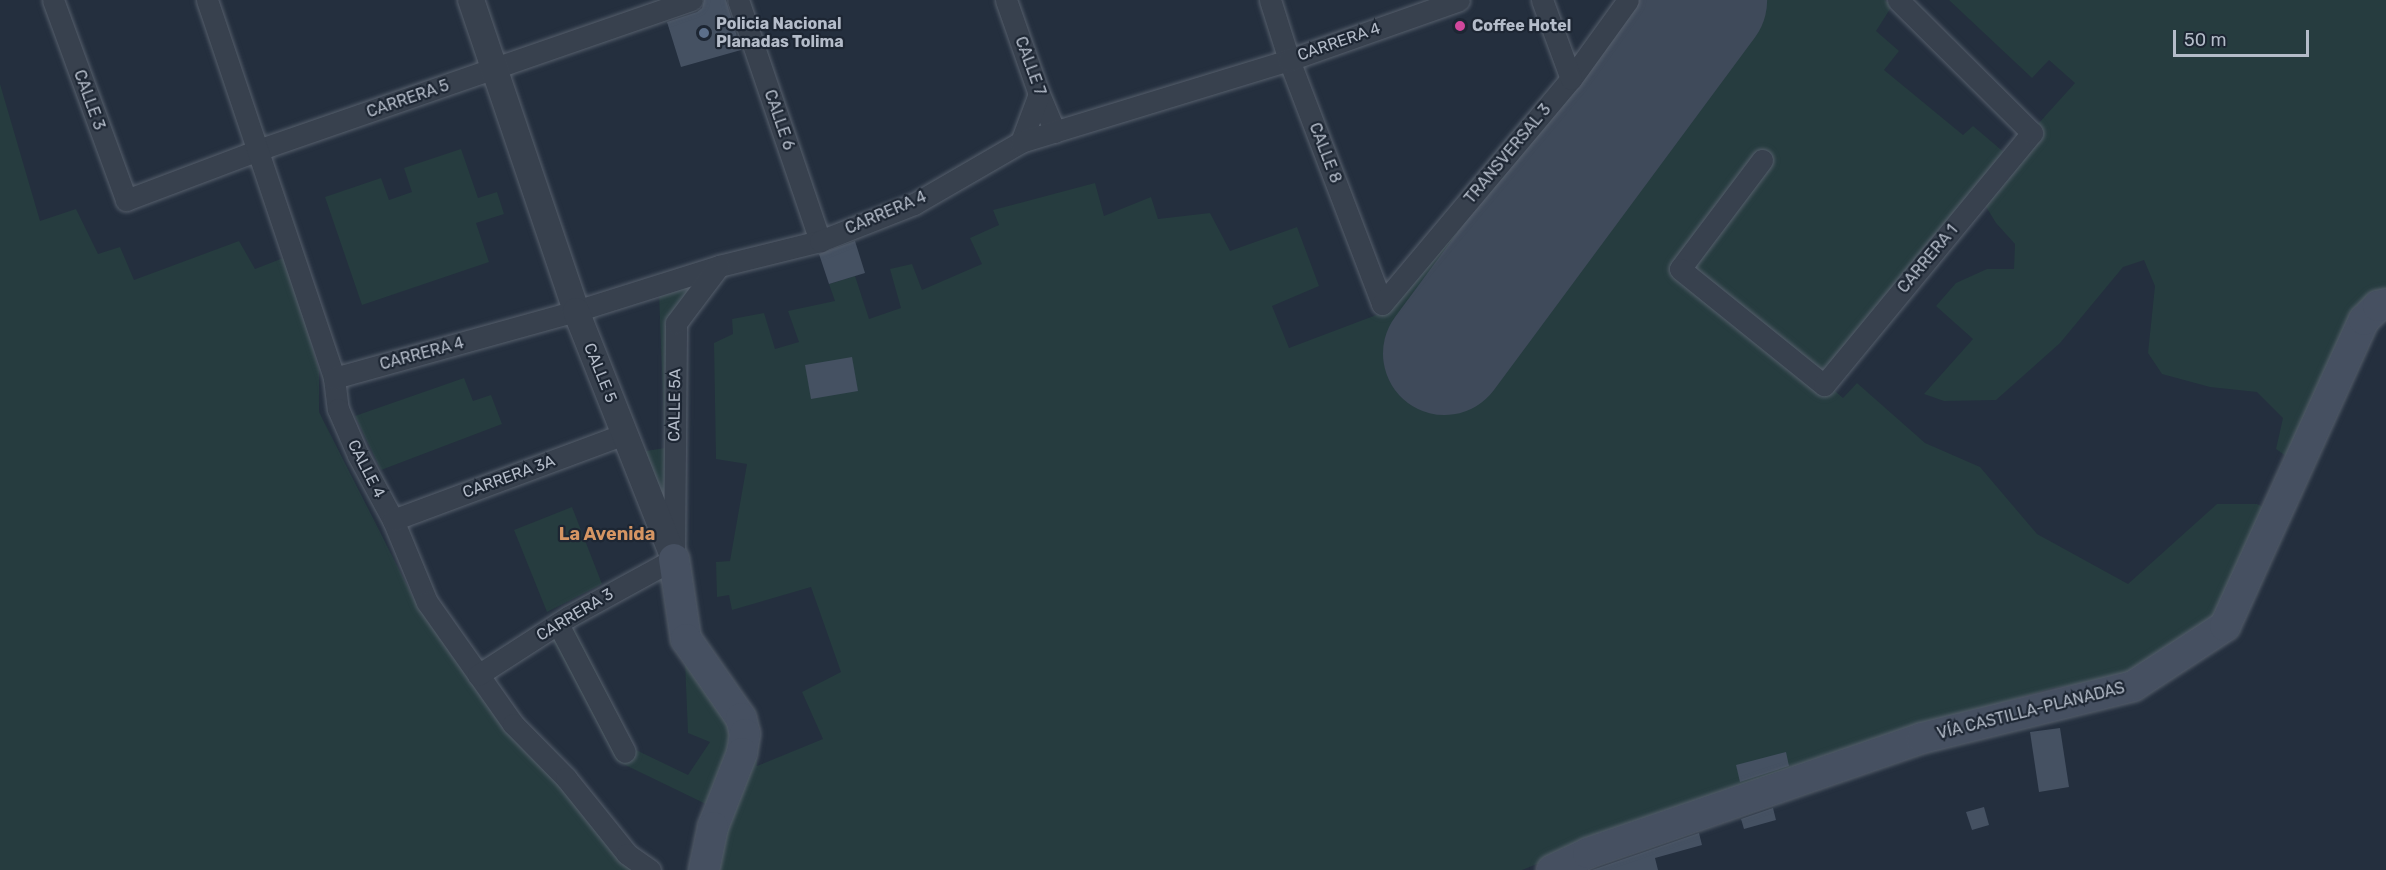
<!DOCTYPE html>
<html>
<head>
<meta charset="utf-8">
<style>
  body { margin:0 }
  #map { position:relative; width:2386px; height:870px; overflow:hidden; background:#242f3e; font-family:Rubik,sans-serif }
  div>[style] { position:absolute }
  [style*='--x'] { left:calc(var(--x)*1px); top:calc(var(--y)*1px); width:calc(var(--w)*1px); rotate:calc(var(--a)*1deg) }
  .green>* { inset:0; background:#263c3f }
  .runway>* { height:123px; margin:-61.5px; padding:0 61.5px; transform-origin:61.5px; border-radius:61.5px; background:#3f4a5a }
  .building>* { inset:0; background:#455162 }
  .roads { filter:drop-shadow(0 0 2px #565f6c) drop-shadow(0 0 2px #565f6c) }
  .minor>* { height:21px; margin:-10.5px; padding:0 10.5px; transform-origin:10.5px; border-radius:10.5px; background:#38414e }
  .tertiary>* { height:26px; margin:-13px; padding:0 13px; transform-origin:13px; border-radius:13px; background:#38414e }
  .secondary>* { height:30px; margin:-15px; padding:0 15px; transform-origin:15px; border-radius:15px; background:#465061 }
  .dots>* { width:16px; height:16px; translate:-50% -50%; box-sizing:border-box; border:3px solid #1d2633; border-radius:50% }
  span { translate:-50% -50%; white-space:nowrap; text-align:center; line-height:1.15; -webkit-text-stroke:4.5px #1d2633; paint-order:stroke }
  .poi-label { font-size:16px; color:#b4bcc9; font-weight:700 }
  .left { translate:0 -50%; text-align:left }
  .street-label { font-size:16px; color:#b4bcc9 }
  .neighbourhood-label { font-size:18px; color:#d59563; font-weight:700 }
  .scale { position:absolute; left:2173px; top:30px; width:136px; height:27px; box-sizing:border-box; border:3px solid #b4bcc9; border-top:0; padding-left:8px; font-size:18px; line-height:21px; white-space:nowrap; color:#b4bcc9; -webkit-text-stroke:4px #1d2633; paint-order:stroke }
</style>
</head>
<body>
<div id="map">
  <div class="green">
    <i style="clip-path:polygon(1638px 0,1885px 0,1892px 6px,1876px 31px,1899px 51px,1884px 70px,1963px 135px,1973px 126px,2006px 154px,1827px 384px,1843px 398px,1857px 383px,1925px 443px,1980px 467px,2037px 534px,2128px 584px,2217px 504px,2257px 504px,2273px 512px,2220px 620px,2127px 678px,2053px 688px,1930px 724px,1589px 843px,1522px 870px,713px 870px,756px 744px,757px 766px,823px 739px,802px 692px,841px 672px,811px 587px,732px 610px,729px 595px,717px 597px,716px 562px,730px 561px,747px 464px,716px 459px,714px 343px,733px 334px,732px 319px,764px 313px,775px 349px,799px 342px,788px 311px,835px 301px,829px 284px,855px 276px,869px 319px,901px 308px,890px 269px,912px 264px,922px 290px,982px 264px,970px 238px,999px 225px,993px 210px,1095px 183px,1104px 216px,1151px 197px,1158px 219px,1210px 213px,1230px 251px,1297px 227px,1319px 286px,1272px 306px,1289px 348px,1379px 314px,1575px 85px)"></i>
    <i style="clip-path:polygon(1949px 0,2386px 0,2386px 298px,2296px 463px,2276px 449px,2283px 418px,2257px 392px,2210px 387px,2162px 374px,2148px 353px,2155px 286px,2144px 260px,2123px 267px,2060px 343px,1996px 400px,1944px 401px,1924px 394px,1973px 339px,1936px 306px,1956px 283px,1987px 269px,2014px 269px,2015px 244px,1996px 223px,1985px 205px,2038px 124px,2075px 83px,2049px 60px,2032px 78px)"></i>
    <i style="clip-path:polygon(0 84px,40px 221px,76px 209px,98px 254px,120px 247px,134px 280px,239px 241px,255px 269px,286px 257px,319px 370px,319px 412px,414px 599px,475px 680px,640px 870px,0 870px)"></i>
    <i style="clip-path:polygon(461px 149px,478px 198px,497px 192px,504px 214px,476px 223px,489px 262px,362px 305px,325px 197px,381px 178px,389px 200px,412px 192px,404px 168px)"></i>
    <i style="clip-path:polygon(706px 276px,668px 323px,669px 533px,640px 452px,665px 448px,659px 293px)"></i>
    <i style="clip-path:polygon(464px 378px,473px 401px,491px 395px,502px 424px,381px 470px,355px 416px)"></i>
    <i style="clip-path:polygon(572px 507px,602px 584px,547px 612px,514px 530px)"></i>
    <i style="clip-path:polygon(572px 625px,636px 750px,688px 775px,710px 742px,688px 733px,685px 661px,735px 733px,710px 806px,617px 761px,553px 640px)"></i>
  </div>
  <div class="runway">
    <i style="--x:1444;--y:353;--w:439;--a:-53.5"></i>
  </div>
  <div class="building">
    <i style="clip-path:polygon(704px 0,726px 0,741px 50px,681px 67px,667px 22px,697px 12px,702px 8px)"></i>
    <i style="clip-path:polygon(855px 241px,865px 273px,829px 284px,819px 254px)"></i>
    <i style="clip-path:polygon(852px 357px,858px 391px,811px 399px,805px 365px)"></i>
    <i style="clip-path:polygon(2060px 728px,2069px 787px,2039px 792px,2030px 732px)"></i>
    <i style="clip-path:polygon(1786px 752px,1789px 766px,1740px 782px,1736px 765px)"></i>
    <i style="clip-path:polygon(1984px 807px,1989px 825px,1972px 830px,1966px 812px)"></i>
    <i style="clip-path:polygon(1773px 808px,1776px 820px,1744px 829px,1741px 819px)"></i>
    <i style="clip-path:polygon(1699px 833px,1702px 845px,1655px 858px,1658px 870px,1592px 870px)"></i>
  </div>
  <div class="roads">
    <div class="minor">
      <i style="--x:53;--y:0;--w:213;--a:69.9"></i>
      <i style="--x:126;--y:200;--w:141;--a:-20.7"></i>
      <i style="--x:258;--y:150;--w:459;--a:-19.1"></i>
      <i style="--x:207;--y:0;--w:399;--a:71.4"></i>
      <i style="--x:334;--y:378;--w:31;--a:83"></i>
      <i style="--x:338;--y:409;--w:50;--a:66.5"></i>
      <i style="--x:358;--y:455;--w:74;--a:61.7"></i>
      <i style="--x:393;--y:520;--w:89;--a:67.5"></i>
      <i style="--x:427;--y:602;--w:149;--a:54.8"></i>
      <i style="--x:513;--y:724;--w:76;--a:45.5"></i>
      <i style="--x:566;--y:778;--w:97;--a:51.2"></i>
      <i style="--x:627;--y:854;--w:28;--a:35"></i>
      <i style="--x:738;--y:0;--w:255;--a:71.2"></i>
      <i style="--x:1006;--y:0;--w:100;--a:70.7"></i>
      <i style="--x:1039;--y:94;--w:41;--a:67.2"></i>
      <i style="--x:1270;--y:0;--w:63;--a:72.4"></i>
      <i style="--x:1289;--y:60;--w:261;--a:69.1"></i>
      <i style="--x:1382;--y:304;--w:294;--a:-50"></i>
      <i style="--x:1571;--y:79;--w:97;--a:-54.2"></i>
      <i style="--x:1542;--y:0;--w:84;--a:69.8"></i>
      <i style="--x:1021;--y:142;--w:51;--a:-69.4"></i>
      <i style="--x:1762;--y:160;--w:136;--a:127"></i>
      <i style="--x:1680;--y:269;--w:185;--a:38.9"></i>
      <i style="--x:1824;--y:385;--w:327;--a:-50.5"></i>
      <i style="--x:2032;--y:133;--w:189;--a:-135.2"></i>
      <i style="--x:334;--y:378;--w:251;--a:-15.5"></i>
      <i style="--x:576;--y:311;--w:150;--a:-17.5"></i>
      <i style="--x:719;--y:266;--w:104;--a:-13.9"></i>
      <i style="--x:820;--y:241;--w:101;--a:-21.5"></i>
      <i style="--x:914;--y:204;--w:124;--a:-30.1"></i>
      <i style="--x:1021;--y:142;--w:280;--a:-17"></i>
      <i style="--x:1289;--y:60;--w:180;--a:-19.4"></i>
      <i style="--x:393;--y:520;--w:246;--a:-20.4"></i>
      <i style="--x:558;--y:624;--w:144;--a:62.4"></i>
      <i style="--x:478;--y:675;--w:107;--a:-32.8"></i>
      <i style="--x:568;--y:617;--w:121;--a:-28.7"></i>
      <i style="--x:674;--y:559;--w:236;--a:-89.5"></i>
      <i style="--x:676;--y:323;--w:71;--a:-53"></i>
    </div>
    <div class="tertiary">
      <i style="--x:471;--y:0;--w:328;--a:71.3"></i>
      <i style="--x:576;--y:311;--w:267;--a:68.4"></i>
    </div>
    <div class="secondary">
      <i style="--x:674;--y:559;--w:81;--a:81.5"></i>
      <i style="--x:686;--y:639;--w:96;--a:55.2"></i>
      <i style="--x:741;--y:718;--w:16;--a:76"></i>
      <i style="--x:745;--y:734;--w:19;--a:99"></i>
      <i style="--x:742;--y:753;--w:79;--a:111.4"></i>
      <i style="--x:713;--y:827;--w:44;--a:101.8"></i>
      <i style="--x:1552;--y:870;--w:40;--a:-25"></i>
      <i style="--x:1588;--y:853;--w:353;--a:-19"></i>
      <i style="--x:1922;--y:738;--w:217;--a:-13.8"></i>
      <i style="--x:2133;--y:686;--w:110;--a:-33.1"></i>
      <i style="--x:2225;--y:626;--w:336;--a:-65.6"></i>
      <i style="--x:2364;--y:320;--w:20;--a:-45"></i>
      <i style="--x:2378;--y:306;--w:8;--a:-14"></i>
    </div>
  </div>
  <div class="dots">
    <i style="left:1460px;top:26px;background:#d1479c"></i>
    <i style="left:704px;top:33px;background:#5c6f8a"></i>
  </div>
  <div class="poi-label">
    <span class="left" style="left:716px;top:33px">Policia Nacional<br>Planadas Tolima</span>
    <span class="left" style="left:1472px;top:26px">Coffee Hotel</span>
  </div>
  <div class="street-label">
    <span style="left:1339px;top:42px;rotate:-19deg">CARRERA 4</span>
    <span style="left:1030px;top:66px;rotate:70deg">CALLE 7</span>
    <span style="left:408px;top:99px;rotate:-19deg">CARRERA 5</span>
    <span style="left:89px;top:100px;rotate:70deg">CALLE 3</span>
    <span style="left:779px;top:120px;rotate:71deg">CALLE 6</span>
    <span style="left:1325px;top:153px;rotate:69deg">CALLE 8</span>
    <span style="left:1508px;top:154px;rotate:-50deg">TRANSVERSAL 3</span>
    <span style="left:886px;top:213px;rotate:-23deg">CARRERA 4</span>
    <span style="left:1928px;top:259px;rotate:-50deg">CARRERA 1</span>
    <span style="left:422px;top:354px;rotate:-15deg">CARRERA 4</span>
    <span style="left:600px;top:373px;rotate:68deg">CALLE 5</span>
    <span style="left:675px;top:405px;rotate:-89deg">CALLE 5A</span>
    <span style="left:366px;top:469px;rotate:63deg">CALLE 4</span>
    <span style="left:509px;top:477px;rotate:-20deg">CARRERA 3A</span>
    <span style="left:575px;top:615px;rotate:-31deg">CARRERA 3</span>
    <span style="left:2031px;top:711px;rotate:-14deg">VÍA CASTILLA-PLANADAS</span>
  </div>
  <div class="neighbourhood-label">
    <span style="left:607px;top:534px">La Avenida</span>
  </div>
  <div class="scale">50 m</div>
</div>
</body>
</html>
